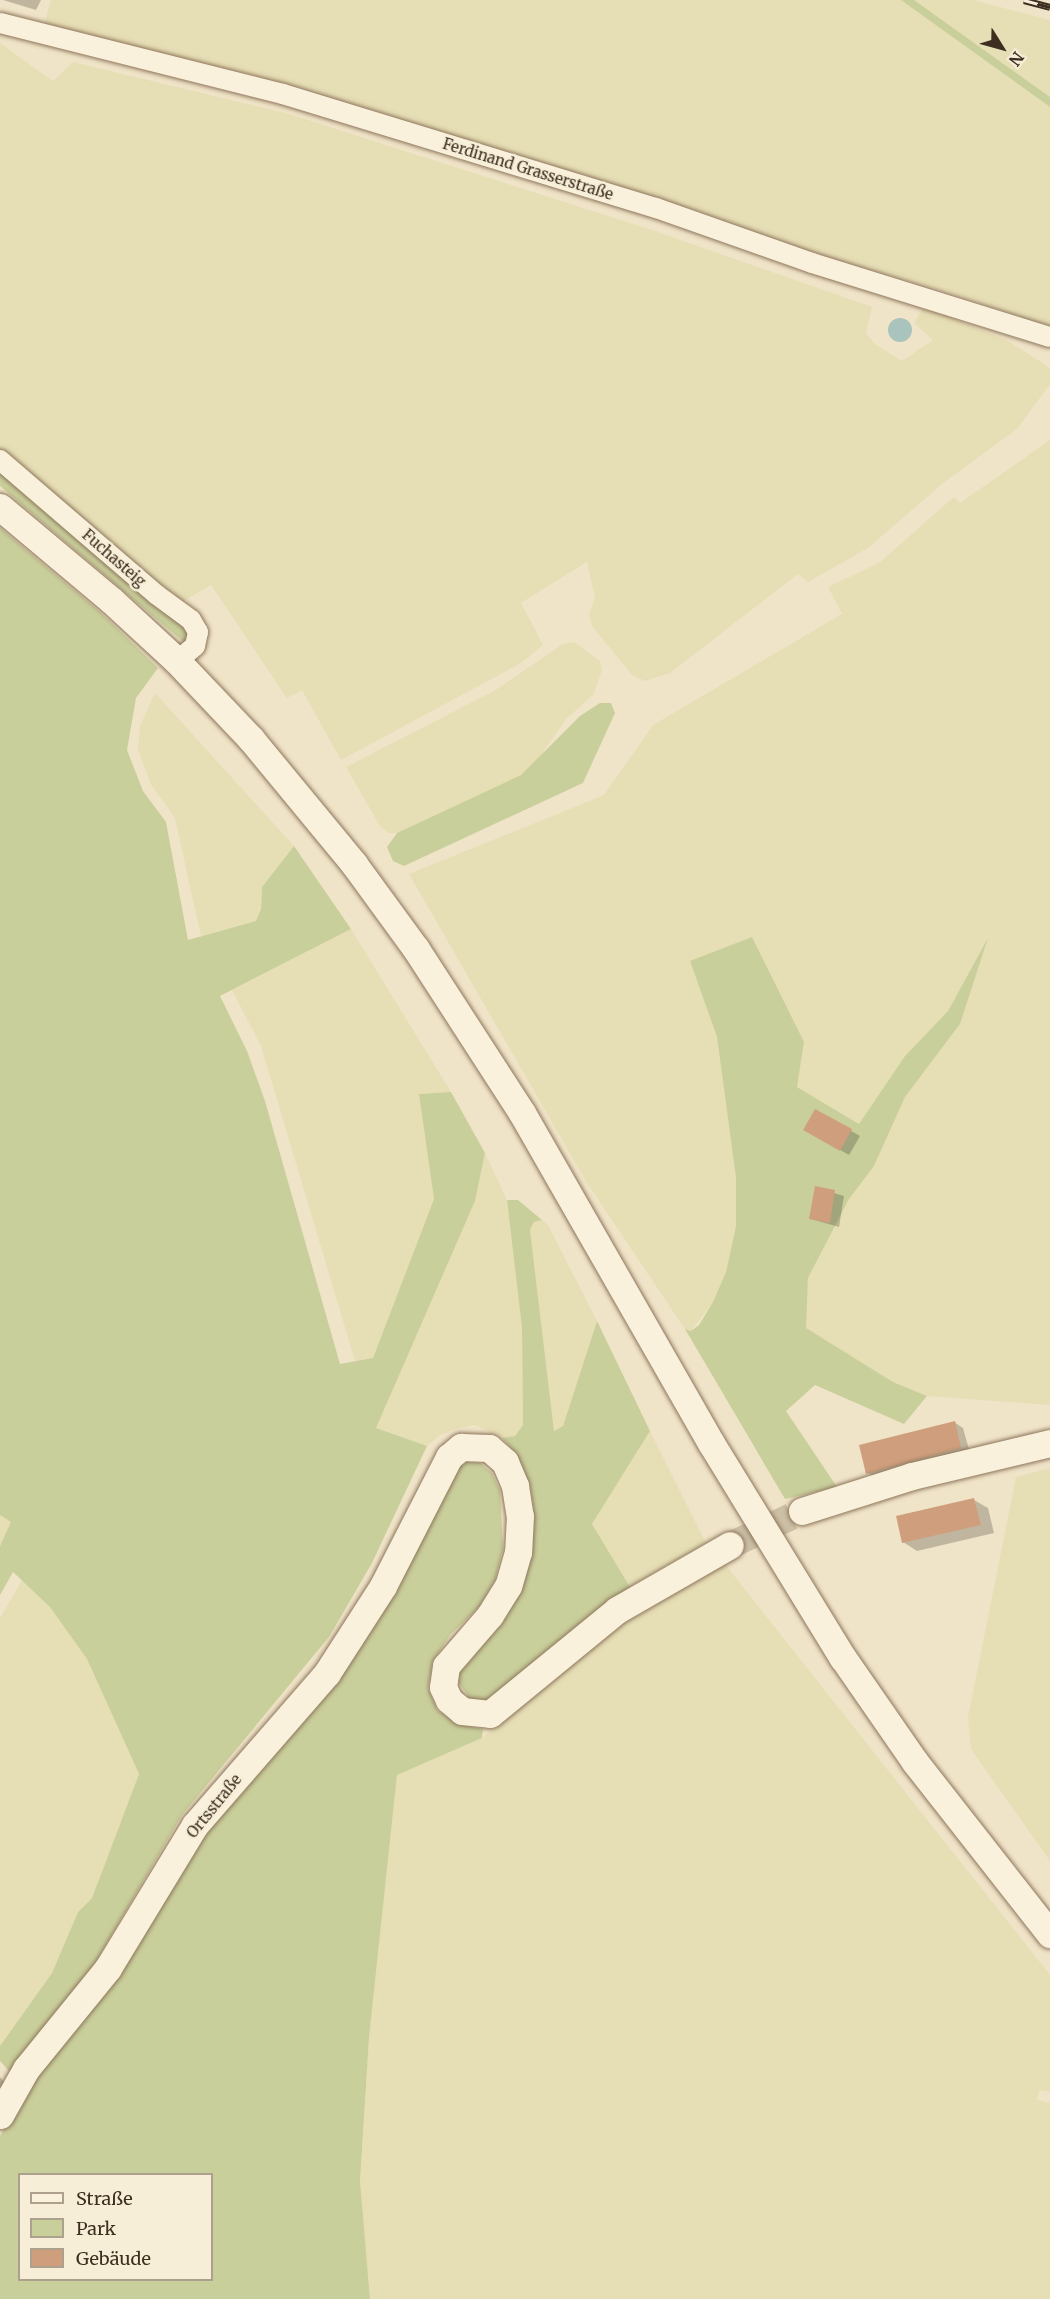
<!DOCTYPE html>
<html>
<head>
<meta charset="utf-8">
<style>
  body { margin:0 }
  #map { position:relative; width:1050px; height:2299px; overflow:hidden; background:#f0e4c8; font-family:Merriweather,serif }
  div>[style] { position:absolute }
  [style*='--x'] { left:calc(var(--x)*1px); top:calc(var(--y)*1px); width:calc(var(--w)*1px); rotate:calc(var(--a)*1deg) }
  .farmland>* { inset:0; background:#e6deb5 }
  .green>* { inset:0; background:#c9cf9b }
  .water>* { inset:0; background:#a9c4bc }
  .round { border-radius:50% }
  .shadow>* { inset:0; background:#0003 }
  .building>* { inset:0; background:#cf9f7d }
  .secondary-tunnel>* { height:27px; margin-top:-13.5px; transform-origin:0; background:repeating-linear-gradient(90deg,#ccc0a6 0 27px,transparent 0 41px) }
  .roads { filter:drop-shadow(0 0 2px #8d765c) drop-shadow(0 0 2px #8d765c) }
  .street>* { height:20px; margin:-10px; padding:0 10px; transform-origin:10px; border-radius:10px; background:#faf1dc }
  .secondary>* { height:27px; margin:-13.5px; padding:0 13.5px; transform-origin:13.5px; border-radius:13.5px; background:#faf1dc }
  .rail>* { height:7px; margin-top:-3.5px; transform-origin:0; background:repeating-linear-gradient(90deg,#f7eed8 0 14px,#3d2e20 0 28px); box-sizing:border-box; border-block:2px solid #3d2e20 }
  span { translate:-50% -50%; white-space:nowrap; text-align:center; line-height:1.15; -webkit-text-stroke:5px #f7eed8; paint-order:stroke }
  .street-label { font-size:15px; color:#3d2e20 }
  .legend { position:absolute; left:18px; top:2173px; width:195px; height:108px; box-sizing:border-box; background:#f7eed8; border:2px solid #ada18e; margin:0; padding:8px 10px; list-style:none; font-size:18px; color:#3d2e20 }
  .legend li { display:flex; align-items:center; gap:12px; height:30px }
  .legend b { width:30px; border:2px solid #ada18e }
  .north { position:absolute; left:972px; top:18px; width:60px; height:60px; -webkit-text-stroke:4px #f7eed8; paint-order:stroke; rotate:127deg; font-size:16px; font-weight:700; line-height:24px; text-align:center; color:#3d2e20 }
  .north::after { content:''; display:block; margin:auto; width:21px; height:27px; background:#3d2e20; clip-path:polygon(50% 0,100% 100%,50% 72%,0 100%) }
</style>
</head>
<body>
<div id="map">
  <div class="farmland">
    <i style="clip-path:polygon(51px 0,901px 0,1050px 107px,1050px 327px,954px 294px,44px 26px)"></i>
    <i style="clip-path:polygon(914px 0,973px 0,1050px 20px,1050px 97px)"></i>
    <i style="clip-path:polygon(0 43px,53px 81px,73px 62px,289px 114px,652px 230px,872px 307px,866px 333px,875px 344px,902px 361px,933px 340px,914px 323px,924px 307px,1006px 340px,1046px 365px,1050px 370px,1050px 384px,1017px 429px,942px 484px,868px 548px,808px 582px,798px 574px,670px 673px,645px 681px,632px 675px,592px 626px,589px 614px,595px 598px,587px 562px,521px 603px,543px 645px,521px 663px,341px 760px,302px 690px,287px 698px,211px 585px,180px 603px,0 451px)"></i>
    <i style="clip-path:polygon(1050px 440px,1050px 1405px,927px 1396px,893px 1382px,805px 1328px,808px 1278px,849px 1199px,874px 1166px,905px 1097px,960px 1024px,986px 942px,948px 1011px,905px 1056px,859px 1124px,797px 1087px,804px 1042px,690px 961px,717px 1037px,736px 1178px,736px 1226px,726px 1272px,713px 1302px,691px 1331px,685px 1329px,587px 1183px,409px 874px,604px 795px,653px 725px,842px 614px,828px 587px,879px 563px,954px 497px,960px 503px)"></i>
    <i style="clip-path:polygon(574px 642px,600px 661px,602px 670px,593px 695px,566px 719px,536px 762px,521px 775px,397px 833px,388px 833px,380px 826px,346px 767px,494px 691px,563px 644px)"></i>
    <i style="clip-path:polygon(155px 693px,294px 846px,262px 887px,261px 909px,256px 921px,201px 936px,175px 818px,151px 785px,138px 749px,140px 726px)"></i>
    <i style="clip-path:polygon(351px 929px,451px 1092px,419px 1094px,434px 1199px,373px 1358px,355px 1361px,261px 1046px,232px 990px)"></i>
    <i style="clip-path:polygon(485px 1153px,507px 1200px,522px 1328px,523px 1425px,515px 1436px,502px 1438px,475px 1425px,459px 1428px,440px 1435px,427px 1446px,375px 1429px,475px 1201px)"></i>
    <i style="clip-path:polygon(542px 1220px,548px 1225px,597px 1321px,563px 1426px,554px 1431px,530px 1230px,534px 1222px)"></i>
    <i style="clip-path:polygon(650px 1431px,706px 1543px,630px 1587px,592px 1524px)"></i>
    <i style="clip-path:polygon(1050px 1468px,1050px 1861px,971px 1749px,968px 1717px,1016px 1477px)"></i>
    <i style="clip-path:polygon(0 1515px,12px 1522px,0 1546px)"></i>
    <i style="clip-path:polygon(724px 1563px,1050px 1975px,1050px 2092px,1039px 2090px,1037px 2100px,1050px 2103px,1050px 2299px,370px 2299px,360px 2182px,369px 2038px,397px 1775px,482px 1738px,625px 1622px)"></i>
    <i style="clip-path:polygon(22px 1580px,50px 1607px,87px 1659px,139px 1774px,92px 1898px,78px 1912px,52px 1973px,0 2046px,0 1618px)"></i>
  </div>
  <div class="green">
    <i style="clip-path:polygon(901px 0,914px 0,1050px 97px,1050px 107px)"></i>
    <i style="clip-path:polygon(0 466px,193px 632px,186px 644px,0 486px)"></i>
    <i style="clip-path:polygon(0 528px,100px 612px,158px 668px,136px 698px,127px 750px,143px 791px,166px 822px,188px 940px,256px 921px,261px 909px,262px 887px,294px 846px,351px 929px,220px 996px,247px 1051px,265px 1101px,340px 1364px,373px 1358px,434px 1199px,419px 1094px,451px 1092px,485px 1153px,475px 1201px,376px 1428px,427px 1446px,372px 1563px,329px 1637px,182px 1815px,88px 1975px,10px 2072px,0 2061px,0 2046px,52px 1973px,78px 1912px,92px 1898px,139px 1774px,87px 1659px,50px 1607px,13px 1572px,0 1595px,0 1546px,11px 1522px,0 1515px)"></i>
    <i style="clip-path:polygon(600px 703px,611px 703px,615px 713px,583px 783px,404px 866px,393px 861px,387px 847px,397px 833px,521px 775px,580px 716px)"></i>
    <i style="clip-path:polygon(752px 937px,804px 1042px,797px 1087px,859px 1124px,905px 1056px,948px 1011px,988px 938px,960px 1024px,905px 1097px,874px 1166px,849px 1199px,808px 1278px,806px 1328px,893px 1382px,927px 1396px,904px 1424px,815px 1385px,786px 1411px,837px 1487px,785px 1499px,685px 1329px,691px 1331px,699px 1325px,713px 1302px,726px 1272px,736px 1226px,736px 1178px,717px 1037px,690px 961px)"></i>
    <i style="clip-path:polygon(507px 1200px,518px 1200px,542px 1220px,534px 1222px,530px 1230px,554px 1431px,563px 1426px,597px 1321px,650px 1431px,592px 1524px,630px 1587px,487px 1703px,470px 1699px,458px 1681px,460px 1669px,501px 1625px,521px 1591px,532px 1553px,534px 1514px,529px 1483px,515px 1452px,502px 1438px,515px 1436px,523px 1425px,522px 1328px)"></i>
    <i style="clip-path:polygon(evenodd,468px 1462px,480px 1463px,492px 1473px,500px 1491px,503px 1549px,495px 1580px,480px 1606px,450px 1635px,433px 1661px,428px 1688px,437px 1710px,457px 1724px,483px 1729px,482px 1738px,397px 1775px,369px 2038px,360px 2181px,370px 2299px,0 2299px,0 2136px,37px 2071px,205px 1833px,313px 1711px,357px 1652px,395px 1590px,456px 1468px,468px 1462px,20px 2174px,212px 2174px,212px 2280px,20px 2280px,20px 2174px)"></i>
  </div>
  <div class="water">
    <i class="round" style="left:888px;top:318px;width:24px;height:24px"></i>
  </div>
  <div class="shadow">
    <i style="clip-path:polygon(3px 0,41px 0,36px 10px)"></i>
    <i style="clip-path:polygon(816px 1111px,860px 1136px,849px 1155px,805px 1130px)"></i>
    <i style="clip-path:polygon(816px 1188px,844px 1196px,839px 1227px,811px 1219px)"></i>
    <i style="clip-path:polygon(954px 1422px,963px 1428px,970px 1453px,877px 1478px,868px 1473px)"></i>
    <i style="clip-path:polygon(974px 1500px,988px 1508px,994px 1533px,917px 1551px,903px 1542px)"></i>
    <i style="clip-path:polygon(0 2077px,6px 2084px,0 2090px)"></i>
  </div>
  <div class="building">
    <i style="clip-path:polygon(815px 1109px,852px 1129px,840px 1151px,803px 1130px)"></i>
    <i style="clip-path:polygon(815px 1186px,835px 1190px,830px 1223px,809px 1219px)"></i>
    <i style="clip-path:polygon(955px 1421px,961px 1448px,866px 1474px,859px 1445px)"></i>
    <i style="clip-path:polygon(974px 1498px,981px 1525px,902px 1543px,896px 1516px)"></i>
  </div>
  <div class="secondary-tunnel">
    <i style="--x:730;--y:1545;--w:80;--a:-25.3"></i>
  </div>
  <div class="roads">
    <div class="street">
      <i style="--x:0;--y:23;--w:292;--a:14.1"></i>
      <i style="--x:283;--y:94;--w:390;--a:17"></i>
      <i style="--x:656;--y:208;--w:165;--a:19.4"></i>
      <i style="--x:812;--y:263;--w:249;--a:17.3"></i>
      <i style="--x:0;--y:460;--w:207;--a:40.7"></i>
      <i style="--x:157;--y:595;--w:42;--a:36.3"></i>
      <i style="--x:191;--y:620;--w:14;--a:60"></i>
      <i style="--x:198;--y:632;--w:14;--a:102"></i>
      <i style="--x:195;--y:646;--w:23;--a:140"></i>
    </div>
    <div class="secondary">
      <i style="--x:0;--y:507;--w:145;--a:40"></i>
      <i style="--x:111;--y:600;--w:90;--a:42.7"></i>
      <i style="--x:177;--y:661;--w:108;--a:46.5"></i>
      <i style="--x:251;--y:739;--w:162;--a:50.5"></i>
      <i style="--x:354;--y:864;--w:105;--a:53.9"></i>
      <i style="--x:416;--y:949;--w:195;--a:57.1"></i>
      <i style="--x:522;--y:1113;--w:380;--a:60.2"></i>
      <i style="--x:711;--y:1443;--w:252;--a:58.5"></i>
      <i style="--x:843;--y:1658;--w:126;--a:55.3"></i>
      <i style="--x:915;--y:1762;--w:219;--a:51.9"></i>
      <i style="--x:802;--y:1511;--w:115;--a:-17.7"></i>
      <i style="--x:912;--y:1476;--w:142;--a:-13.4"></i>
      <i style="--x:0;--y:2115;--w:53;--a:-60.5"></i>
      <i style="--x:26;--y:2069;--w:130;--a:-50.9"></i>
      <i style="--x:108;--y:1968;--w:167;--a:-58.7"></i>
      <i style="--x:195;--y:1825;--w:201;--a:-49"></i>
      <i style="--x:327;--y:1673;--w:103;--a:-57.2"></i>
      <i style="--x:383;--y:1586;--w:145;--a:-62.9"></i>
      <i style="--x:449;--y:1457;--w:16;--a:-40"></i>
      <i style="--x:461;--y:1447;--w:28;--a:2"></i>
      <i style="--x:489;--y:1448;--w:21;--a:41"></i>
      <i style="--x:505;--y:1462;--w:26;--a:67"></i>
      <i style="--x:515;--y:1486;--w:30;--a:81"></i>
      <i style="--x:520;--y:1516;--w:36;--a:93"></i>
      <i style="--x:518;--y:1552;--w:35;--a:106"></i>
      <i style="--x:508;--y:1586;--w:34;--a:122"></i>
      <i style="--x:490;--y:1615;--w:67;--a:130.8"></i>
      <i style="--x:446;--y:1666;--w:21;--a:98"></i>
      <i style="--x:443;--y:1687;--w:14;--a:65"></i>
      <i style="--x:449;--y:1700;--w:17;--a:40"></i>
      <i style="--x:462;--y:1711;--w:28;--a:6"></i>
      <i style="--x:490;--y:1714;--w:164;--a:-39.3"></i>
      <i style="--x:617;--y:1610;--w:130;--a:-29.9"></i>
    </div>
  </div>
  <div class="rail">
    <i style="--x:1024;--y:0;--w:27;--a:15"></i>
  </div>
  <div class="street-label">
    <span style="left:528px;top:169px;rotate:17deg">Ferdinand Grasserstraße</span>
    <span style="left:114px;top:558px;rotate:41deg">Fuchasteig</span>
    <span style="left:214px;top:1806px;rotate:-51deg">Ortsstraße</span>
  </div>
  <ul class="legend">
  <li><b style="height:8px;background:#faf1dc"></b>Straße</li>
  <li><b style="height:16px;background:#c9cf9b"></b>Park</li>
  <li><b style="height:16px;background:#cf9f7d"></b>Gebäude</li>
  </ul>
  <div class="north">N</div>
</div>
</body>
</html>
